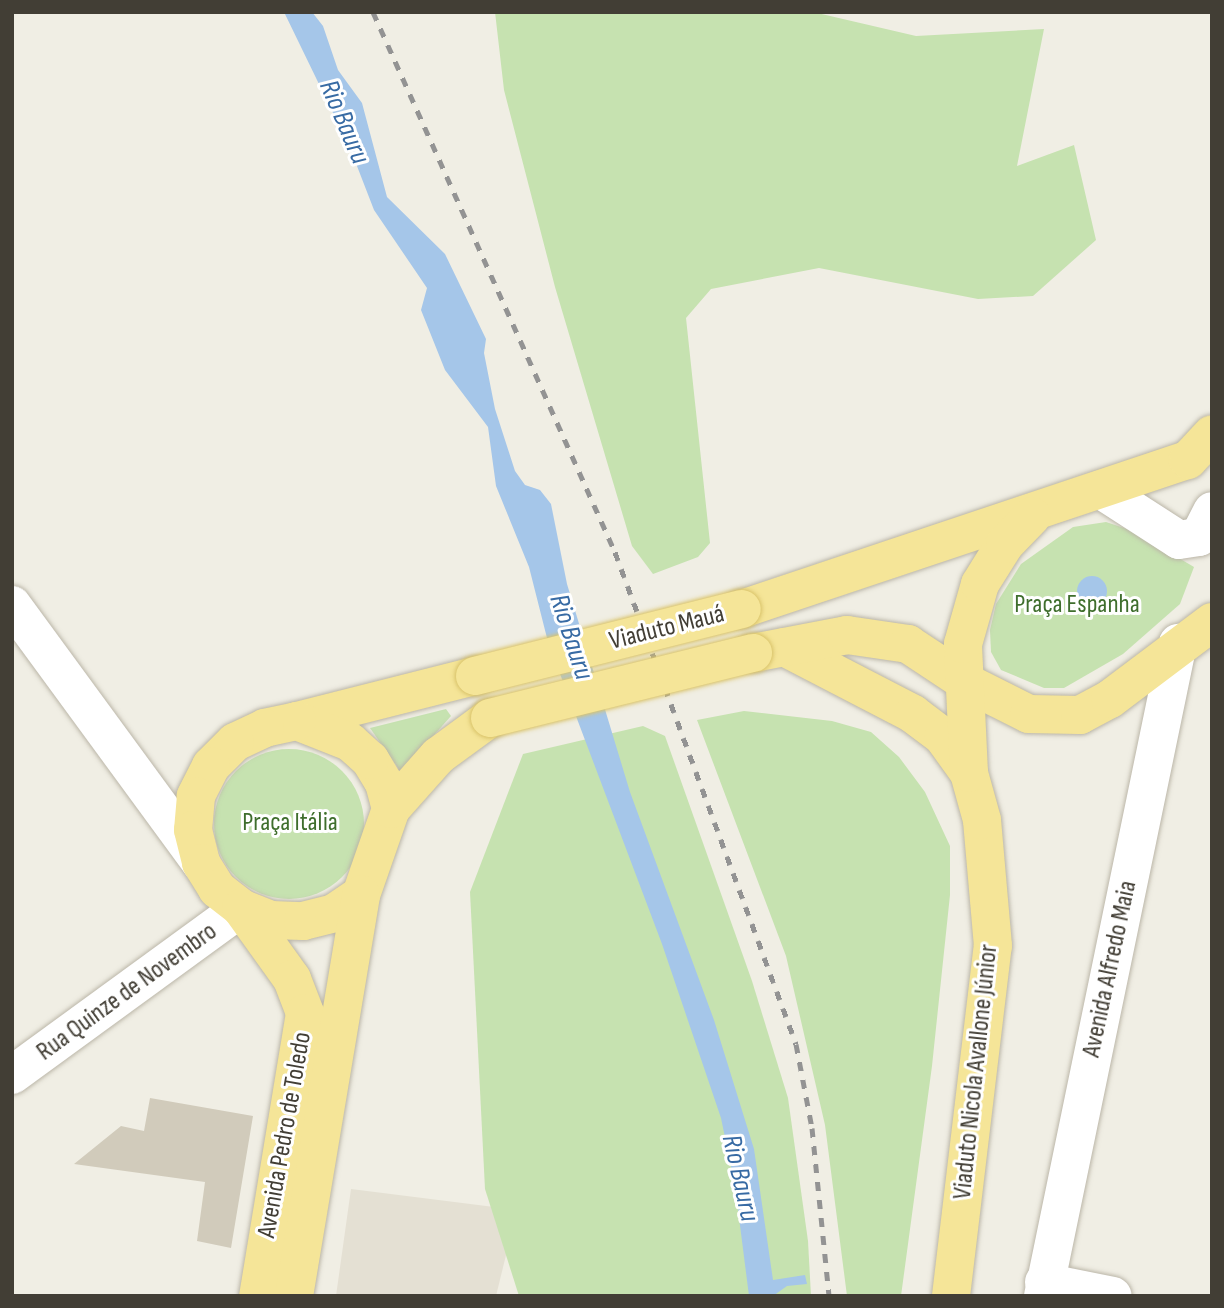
<!DOCTYPE html>
<html>
<head>
<meta charset="utf-8">
<style>
  body { margin:0 }
  #map { position:relative; width:1224px; height:1308px; overflow:hidden; background:#f0eee4; font-family:"Sofia Sans Condensed",sans-serif }
  div>[style] { position:absolute }
  [style*='--x'] { left:calc(var(--x)*1px); top:calc(var(--y)*1px); width:calc(var(--w)*1px); rotate:calc(var(--a)*1deg) }
  .residential>* { inset:0; background:#e4e0d3 }
  .green>* { inset:0; background:#c6e2b0 }
  .round { border-radius:50% }
  .water>* { inset:0; background:#a5c6e9 }
  .building>* { inset:0; background:#d1cbbb }
  .roads { filter:drop-shadow(0 0 2px #bbb6a8) drop-shadow(0 0 2px #bbb6a8) }
  .minor>* { height:38px; margin:-19px; padding:0 19px; transform-origin:19px; border-radius:19px; background:#fff }
  .major>* { height:38px; margin:-19px; padding:0 19px; transform-origin:19px; border-radius:19px; background:#f5e598 }
  .rail>* { height:5px; margin-top:-2.5px; transform-origin:0; background:repeating-linear-gradient(90deg,#939393 0 9px,transparent 0 18px) }
  .bridges { filter:drop-shadow(0 0 2px #d9c36a) drop-shadow(0 0 2px #d9c36a) }
  .major-bridge>* { height:38px; margin:-19px; padding:0 19px; transform-origin:19px; border-radius:19px; background:#f5e598 }
  span { translate:-50% -50%; white-space:nowrap; text-align:center; line-height:1.15; -webkit-text-stroke:6px #fff; paint-order:stroke }
  .park-label { font-size:26px; color:#3f6e2d }
  .street-label { font-size:26px; color:#423e35 }
  .water-label { font-size:28px; color:#386ba4; font-style:italic }
  .frame { position:absolute; inset:0; border:14px solid #423e35; pointer-events:none }
</style>
</head>
<body>
<div id="map">
  <div class="residential">
    <i style="clip-path:polygon(351px 1189px,517px 1210px,496px 1296px,336px 1296px)"></i>
  </div>
  <div class="green">
    <i style="clip-path:polygon(495px 12px,813px 12px,916px 36px,1044px 29px,1017px 166px,1074px 145px,1096px 240px,1033px 296px,978px 299px,819px 268px,711px 289px,686px 318px,710px 543px,698px 557px,653px 574px,632px 546px,555px 287px,504px 90px)"></i>
    <i style="clip-path:polygon(1106px 522px,1133px 531px,1194px 567px,1180px 604px,1123px 654px,1064px 688px,1044px 688px,1001px 670px,991px 652px,990px 630px,996px 604px,1021px 564px,1073px 527px)"></i>
    <i style="clip-path:polygon(446px 709px,451px 716px,401px 772px,370px 728px)"></i>
    <i style="clip-path:polygon(744px 711px,832px 721px,871px 732px,899px 757px,925px 792px,950px 846px,950px 895px,932px 1066px,901px 1296px,847px 1296px,825px 1125px,786px 956px,697px 720px)"></i>
    <i style="clip-path:polygon(643px 726px,665px 736px,752px 981px,788px 1098px,808px 1241px,811px 1296px,519px 1296px,485px 1189px,470px 892px,523px 754px)"></i>
    <i class="round" style="left:214px;top:749px;width:150px;height:150px"></i>
  </div>
  <div class="water">
    <i style="clip-path:polygon(284px 12px,312px 12px,323px 26px,338px 70px,362px 103px,387px 197px,445px 254px,486px 339px,484px 353px,495px 409px,515px 471px,525px 485px,540px 490px,551px 504px,567px 584px,630px 792px,714px 1020px,754px 1149px,773px 1280px,805px 1275px,807px 1284px,787px 1286px,773px 1296px,749px 1296px,735px 1186px,721px 1118px,662px 944px,548px 642px,529px 567px,496px 486px,488px 427px,445px 370px,421px 310px,427px 288px,374px 210px,350px 148px)"></i>
    <i class="round" style="left:1077px;top:576px;width:30px;height:30px"></i>
  </div>
  <div class="building">
    <i style="clip-path:polygon(150px 1098px,253px 1116px,231px 1248px,197px 1241px,205px 1182px,74px 1164px,121px 1126px,144px 1131px)"></i>
  </div>
  <div class="roads">
    <div class="minor">
      <i style="--x:1103;--y:491;--w:90;--a:32.8"></i>
      <i style="--x:1179;--y:540;--w:20;--a:-9"></i>
      <i style="--x:1199;--y:537;--w:29;--a:-63"></i>
      <i style="--x:12;--y:605;--w:320;--a:53.8"></i>
      <i style="--x:12;--y:1075;--w:283;--a:-36.1"></i>
      <i style="--x:1044;--y:1282;--w:70;--a:11.5"></i>
      <i style="--x:1043;--y:1296;--w:667;--a:-78.32"></i>
    </div>
    <div class="major">
      <i style="--x:742;--y:609;--w:470;--a:-18.5"></i>
      <i style="--x:1188;--y:460;--w:35;--a:-47"></i>
      <i style="--x:784;--y:647;--w:145;--a:27.4"></i>
      <i style="--x:913;--y:714;--w:38;--a:37"></i>
      <i style="--x:943;--y:737;--w:44;--a:54.2"></i>
      <i style="--x:753;--y:653;--w:96;--a:-10.8"></i>
      <i style="--x:847;--y:635;--w:62;--a:8.4"></i>
      <i style="--x:908;--y:644;--w:71;--a:33.5"></i>
      <i style="--x:967;--y:683;--w:69;--a:26.6"></i>
      <i style="--x:1029;--y:714;--w:51;--a:1.1"></i>
      <i style="--x:1080;--y:715;--w:34;--a:-28"></i>
      <i style="--x:1110;--y:699;--w:128;--a:-37"></i>
      <i style="--x:297;--y:721;--w:184;--a:-14.2"></i>
      <i style="--x:391;--y:809;--w:27;--a:-105"></i>
      <i style="--x:384;--y:783;--w:27;--a:-121"></i>
      <i style="--x:370;--y:760;--w:27;--a:-138"></i>
      <i style="--x:350;--y:742;--w:57;--a:-158.4"></i>
      <i style="--x:297;--y:721;--w:33;--a:168"></i>
      <i style="--x:265;--y:728;--w:33;--a:155"></i>
      <i style="--x:235;--y:742;--w:34;--a:135"></i>
      <i style="--x:211;--y:766;--w:34;--a:117"></i>
      <i style="--x:196;--y:796;--w:34;--a:95"></i>
      <i style="--x:193;--y:830;--w:34;--a:76"></i>
      <i style="--x:201;--y:863;--w:31;--a:58"></i>
      <i style="--x:217;--y:889;--w:31;--a:38"></i>
      <i style="--x:241;--y:908;--w:32;--a:22"></i>
      <i style="--x:271;--y:920;--w:32;--a:2"></i>
      <i style="--x:303;--y:921;--w:32;--a:-14"></i>
      <i style="--x:334;--y:913;--w:32;--a:-34"></i>
      <i style="--x:361;--y:895;--w:91;--a:-70.8"></i>
      <i style="--x:391;--y:809;--w:71;--a:-48.4"></i>
      <i style="--x:438;--y:756;--w:64;--a:-36.2"></i>
      <i style="--x:241;--y:908;--w:87;--a:54.3"></i>
      <i style="--x:292;--y:979;--w:36;--a:69"></i>
      <i style="--x:305;--y:1013;--w:287;--a:99.4"></i>
      <i style="--x:294;--y:1296;--w:407;--a:-80.5"></i>
      <i style="--x:951;--y:1296;--w:353;--a:-83.2"></i>
      <i style="--x:993;--y:946;--w:126;--a:-95"></i>
      <i style="--x:982;--y:820;--w:49;--a:-105.5"></i>
      <i style="--x:969;--y:773;--w:129;--a:-92.7"></i>
      <i style="--x:963;--y:644;--w:62;--a:-74.2"></i>
      <i style="--x:980;--y:584;--w:47;--a:-58"></i>
      <i style="--x:1005;--y:544;--w:39;--a:-46"></i>
    </div>
  </div>
  <div class="rail">
    <i style="--x:373;--y:12;--w:592;--a:65.86"></i>
    <i style="--x:615;--y:552;--w:524;--a:69.8"></i>
    <i style="--x:796;--y:1044;--w:86;--a:79.2"></i>
    <i style="--x:812;--y:1128;--w:169;--a:84.2"></i>
  </div>
  <div class="bridges">
    <div class="major-bridge">
      <i style="--x:475;--y:676;--w:275;--a:-14.1"></i>
      <i style="--x:490;--y:718;--w:271;--a:-13.9"></i>
    </div>
  </div>
  <div class="park-label">
    <span style="left:1077px;top:605px">Praça Espanha</span>
    <span style="left:290px;top:823px">Praça Itália</span>
  </div>
  <div class="street-label">
    <span style="left:667px;top:628px;rotate:-14deg">Viaduto Mauá</span>
    <span style="left:1110px;top:969px;rotate:-78deg">Avenida Alfredo Maia</span>
    <span style="left:127px;top:992px;rotate:-36deg">Rua Quinze de Novembro</span>
    <span style="left:976px;top:1072px;rotate:-84deg">Viaduto Nicola Avallone Júnior</span>
    <span style="left:285px;top:1135px;rotate:-80deg">Avenida Pedro de Toledo</span>
  </div>
  <div class="water-label">
    <span style="left:344px;top:122px;rotate:67deg">Rio Bauru</span>
    <span style="left:571px;top:637px;rotate:72deg">Rio Bauru</span>
    <span style="left:740px;top:1178px;rotate:77deg">Rio Bauru</span>
  </div>
  <div class="frame"></div>
</div>
</body>
</html>
